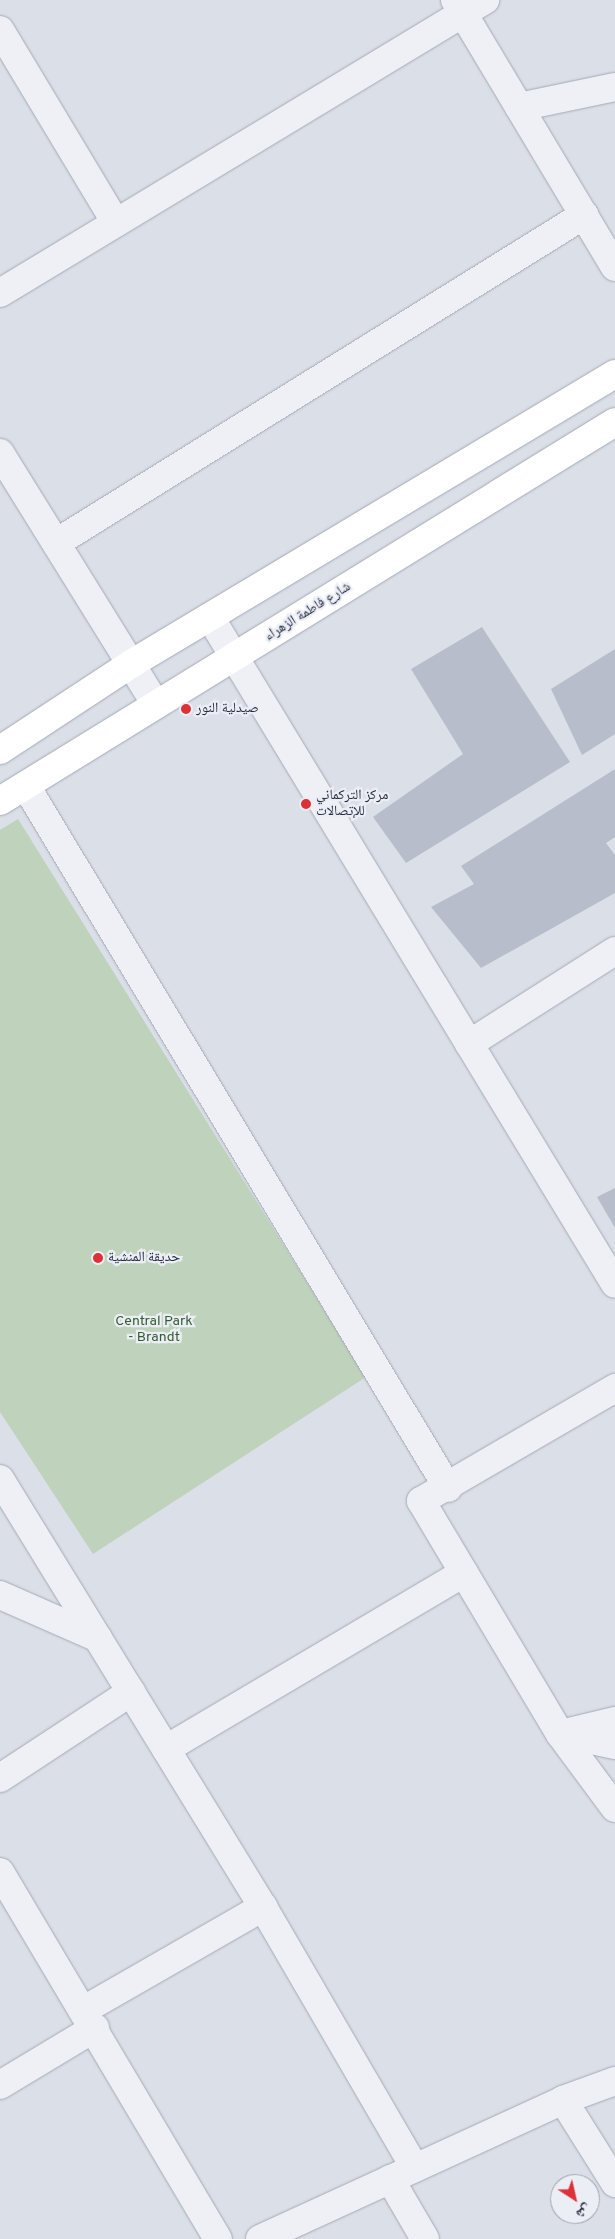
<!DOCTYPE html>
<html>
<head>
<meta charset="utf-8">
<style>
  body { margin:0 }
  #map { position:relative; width:615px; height:2239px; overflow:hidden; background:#dbdfe8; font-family:Overpass,"Noto Naskh Arabic",sans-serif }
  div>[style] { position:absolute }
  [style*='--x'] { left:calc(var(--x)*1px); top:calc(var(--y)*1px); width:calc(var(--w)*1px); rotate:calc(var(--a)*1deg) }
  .green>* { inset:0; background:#bfd2bc }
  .building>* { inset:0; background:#b8bdcb }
  .roads { filter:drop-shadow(0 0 1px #a4a9b5) drop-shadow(0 0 1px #a4a9b5) }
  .minor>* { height:28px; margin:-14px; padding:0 14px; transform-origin:14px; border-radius:14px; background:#eef0f6 }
  .tertiary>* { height:28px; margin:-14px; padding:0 14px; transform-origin:14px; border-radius:14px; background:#eef0f6 }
  .secondary>* { height:28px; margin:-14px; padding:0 14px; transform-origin:14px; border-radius:14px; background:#fff }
  .dots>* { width:14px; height:14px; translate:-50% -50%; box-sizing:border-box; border:2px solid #ebeef5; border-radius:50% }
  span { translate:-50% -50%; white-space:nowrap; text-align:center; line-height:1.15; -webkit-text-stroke:4.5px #ebeef5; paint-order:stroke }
  .street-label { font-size:14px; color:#242b3f }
  .poi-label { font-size:14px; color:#242b3f }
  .left { translate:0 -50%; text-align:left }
  .park-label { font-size:14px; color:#335c30 }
  .north { position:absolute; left:550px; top:2174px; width:50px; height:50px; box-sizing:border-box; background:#ebeef5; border:1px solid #9ba0ac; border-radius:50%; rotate:145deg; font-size:14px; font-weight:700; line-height:20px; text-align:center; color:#242b3f }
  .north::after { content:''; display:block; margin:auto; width:18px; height:22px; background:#dc3138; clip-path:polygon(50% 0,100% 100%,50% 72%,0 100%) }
</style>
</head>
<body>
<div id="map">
  <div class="green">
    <i style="clip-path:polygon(18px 819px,366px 1377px,93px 1554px,0 1412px,0 830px)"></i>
  </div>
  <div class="building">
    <i style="clip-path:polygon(482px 627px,570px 762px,406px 863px,373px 817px,463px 754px,411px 669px)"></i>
    <i style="clip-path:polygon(615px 649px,615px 734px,582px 755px,551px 689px)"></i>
    <i style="clip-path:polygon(615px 769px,615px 837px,606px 843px,615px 855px,615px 893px,481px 968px,431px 907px,474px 884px,461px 866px)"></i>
    <i style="clip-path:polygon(615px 1188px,615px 1228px,597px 1197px)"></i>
  </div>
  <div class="roads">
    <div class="minor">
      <i style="--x:455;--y:0;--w:311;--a:59.1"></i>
      <i style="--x:0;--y:30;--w:225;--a:59"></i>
      <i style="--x:519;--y:107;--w:98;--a:-11.8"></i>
      <i style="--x:0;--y:293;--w:567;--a:-31.14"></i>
      <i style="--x:0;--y:453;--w:296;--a:58.2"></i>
      <i style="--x:56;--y:543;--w:622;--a:-31.85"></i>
      <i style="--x:26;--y:786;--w:819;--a:58.99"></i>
      <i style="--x:469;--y:1044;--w:173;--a:-32.5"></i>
      <i style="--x:0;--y:1479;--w:502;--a:58.43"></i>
      <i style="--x:263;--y:1907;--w:302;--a:59.8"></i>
      <i style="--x:464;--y:1573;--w:187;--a:59.2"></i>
      <i style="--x:560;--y:1734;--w:92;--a:53.4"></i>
      <i style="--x:0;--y:1595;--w:107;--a:23.7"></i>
      <i style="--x:560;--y:1734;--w:57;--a:-13.3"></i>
      <i style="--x:568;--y:1735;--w:48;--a:12"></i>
      <i style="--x:166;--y:1749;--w:346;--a:-30.6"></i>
      <i style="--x:464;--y:1573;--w:84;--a:-120.8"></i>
      <i style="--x:421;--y:1501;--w:225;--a:-30.2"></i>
      <i style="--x:0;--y:1778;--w:157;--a:-33.3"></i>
      <i style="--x:0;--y:1872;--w:427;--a:59.3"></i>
      <i style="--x:84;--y:2010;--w:207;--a:-29.9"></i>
      <i style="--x:0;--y:2085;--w:111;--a:-31"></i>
      <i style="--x:563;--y:2100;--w:98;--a:57.9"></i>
      <i style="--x:390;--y:2179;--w:69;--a:59.7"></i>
    </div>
    <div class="tertiary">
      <i style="--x:210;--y:617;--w:780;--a:58.73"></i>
      <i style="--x:260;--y:2239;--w:333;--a:-24.6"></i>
      <i style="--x:563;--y:2100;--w:55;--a:-20.1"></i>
    </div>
    <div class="secondary">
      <i style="--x:0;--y:750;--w:157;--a:-33.3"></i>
      <i style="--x:131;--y:664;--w:564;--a:-30.93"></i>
      <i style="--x:0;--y:801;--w:722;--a:-31.64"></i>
    </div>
  </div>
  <div class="dots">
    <i style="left:186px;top:709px;background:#dc3138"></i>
    <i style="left:306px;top:804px;background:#dc3138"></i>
    <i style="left:98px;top:1258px;background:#dc3138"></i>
  </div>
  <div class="street-label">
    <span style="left:308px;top:612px;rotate:-32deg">شارع فاطمة الزهراء</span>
  </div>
  <div class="poi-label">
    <span class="left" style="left:196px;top:709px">صيدلية النور</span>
    <span class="left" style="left:316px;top:804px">مركز التركماني<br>للإتصالات</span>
    <span class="left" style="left:108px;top:1258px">حديقة المنشية</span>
  </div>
  <div class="park-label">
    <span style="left:154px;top:1330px">Central Park<br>- Brandt</span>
  </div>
  <div class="north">ش</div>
</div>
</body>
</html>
